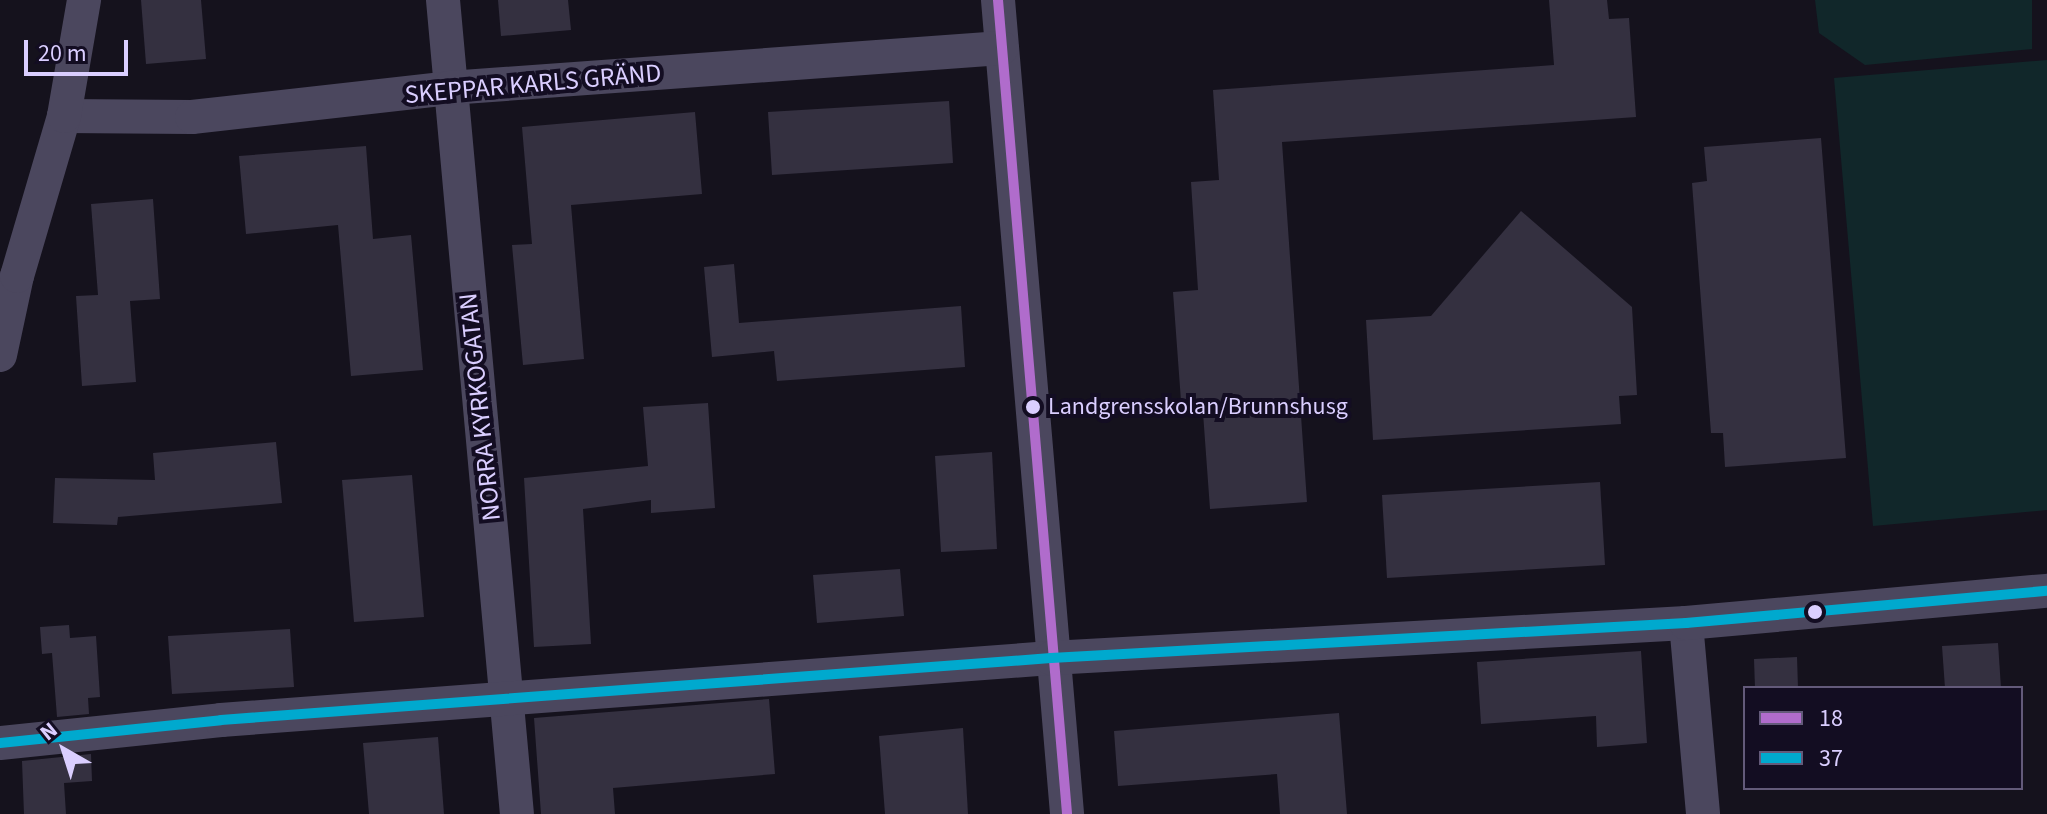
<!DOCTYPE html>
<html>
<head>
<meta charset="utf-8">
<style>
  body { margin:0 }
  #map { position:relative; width:2047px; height:814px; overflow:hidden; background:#15121d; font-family:"Source Sans 3",sans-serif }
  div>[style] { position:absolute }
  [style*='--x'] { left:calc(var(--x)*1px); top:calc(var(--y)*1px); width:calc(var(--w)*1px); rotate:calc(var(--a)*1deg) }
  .green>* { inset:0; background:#11272a }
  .building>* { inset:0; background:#343040 }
  .minor>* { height:34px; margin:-17px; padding:0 17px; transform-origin:17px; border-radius:17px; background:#4b475e }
  .bus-1>* { height:10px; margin:-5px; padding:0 5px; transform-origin:5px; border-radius:5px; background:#b06ccc }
  .bus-2>* { height:10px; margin:-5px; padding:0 5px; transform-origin:5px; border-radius:5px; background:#00a9ce }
  .dots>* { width:22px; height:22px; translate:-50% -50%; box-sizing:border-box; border:4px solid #130d22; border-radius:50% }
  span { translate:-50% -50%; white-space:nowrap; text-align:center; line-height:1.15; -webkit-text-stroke:8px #130d22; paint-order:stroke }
  .bus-label { font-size:24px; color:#daceff }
  .left { translate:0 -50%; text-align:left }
  .street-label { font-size:26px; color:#daceff }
  .legend { position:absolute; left:1743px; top:686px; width:280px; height:104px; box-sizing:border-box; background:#130d22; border:2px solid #635a7a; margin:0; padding:10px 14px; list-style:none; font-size:24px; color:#daceff }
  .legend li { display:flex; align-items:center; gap:16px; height:40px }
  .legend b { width:40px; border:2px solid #635a7a }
  .north { position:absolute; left:24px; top:710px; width:80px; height:80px; -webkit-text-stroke:6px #130d22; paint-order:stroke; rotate:321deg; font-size:22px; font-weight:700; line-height:32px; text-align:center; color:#daceff }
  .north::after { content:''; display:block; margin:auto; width:28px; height:36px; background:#daceff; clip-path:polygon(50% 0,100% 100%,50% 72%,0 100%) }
  .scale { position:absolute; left:24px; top:40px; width:104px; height:36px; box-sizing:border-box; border:4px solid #daceff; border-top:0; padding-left:10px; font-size:24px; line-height:28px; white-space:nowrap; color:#daceff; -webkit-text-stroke:6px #130d22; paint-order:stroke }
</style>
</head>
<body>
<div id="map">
  <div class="green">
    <i style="clip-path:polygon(1815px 0,2032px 0,2032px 49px,1865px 65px,1819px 33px)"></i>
    <i style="clip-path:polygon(2047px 60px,2047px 510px,1873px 526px,1834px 78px)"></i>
  </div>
  <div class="building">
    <i style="clip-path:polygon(141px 0,201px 0,206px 59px,146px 64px)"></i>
    <i style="clip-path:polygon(498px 0,568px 0,571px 30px,501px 36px)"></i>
    <i style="clip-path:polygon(1549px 0,1607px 0,1609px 19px,1629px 18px,1636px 117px,1282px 142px,1307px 502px,1210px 509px,1202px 399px,1181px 401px,1173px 292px,1198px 290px,1191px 182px,1219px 180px,1213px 90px,1554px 65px)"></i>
    <i style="clip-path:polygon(949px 101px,953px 163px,772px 175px,768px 112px)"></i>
    <i style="clip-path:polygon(695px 112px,702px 194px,571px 205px,584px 359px,523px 365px,512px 245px,532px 244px,522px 127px)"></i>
    <i style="clip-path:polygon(1821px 138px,1846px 458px,1725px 467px,1723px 433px,1711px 433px,1692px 183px,1707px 181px,1704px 147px)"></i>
    <i style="clip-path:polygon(366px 146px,373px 239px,411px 235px,423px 370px,351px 376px,338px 225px,246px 234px,239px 156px)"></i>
    <i style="clip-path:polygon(153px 199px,160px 299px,130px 301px,136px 382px,82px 386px,76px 296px,98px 295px,91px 204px)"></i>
    <i style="clip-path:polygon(1521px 211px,1632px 307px,1637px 395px,1619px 396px,1621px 424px,1373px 440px,1366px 320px,1431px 316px)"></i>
    <i style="clip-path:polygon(734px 264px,739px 323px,961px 306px,965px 367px,777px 381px,774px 351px,712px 357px,704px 267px)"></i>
    <i style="clip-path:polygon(708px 403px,715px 508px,651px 513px,651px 500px,583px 509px,591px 644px,534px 647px,524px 478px,648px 466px,643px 407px)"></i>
    <i style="clip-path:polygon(276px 442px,282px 503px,118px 517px,117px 525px,53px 523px,55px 478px,155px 480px,153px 453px)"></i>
    <i style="clip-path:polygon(992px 452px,997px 549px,941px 552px,935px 456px)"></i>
    <i style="clip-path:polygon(412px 475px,424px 617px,354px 622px,342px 480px)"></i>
    <i style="clip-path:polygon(1600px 482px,1605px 565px,1387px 578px,1382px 495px)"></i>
    <i style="clip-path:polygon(900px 569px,904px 616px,817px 623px,813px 575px)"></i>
    <i style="clip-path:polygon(69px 625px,70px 638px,96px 636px,100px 697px,88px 698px,89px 714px,57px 717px,52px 653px,42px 654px,40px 627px)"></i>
    <i style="clip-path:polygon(290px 629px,294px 687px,172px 694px,168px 636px)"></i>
    <i style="clip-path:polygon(1998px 643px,2001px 688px,1945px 688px,1942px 646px)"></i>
    <i style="clip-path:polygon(1641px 651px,1647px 743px,1597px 747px,1596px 716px,1481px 724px,1477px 662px)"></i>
    <i style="clip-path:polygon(1797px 657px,1798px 688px,1755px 688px,1754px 659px)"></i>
    <i style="clip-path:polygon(769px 699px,775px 774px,613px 788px,615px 814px,541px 814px,534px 718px)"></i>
    <i style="clip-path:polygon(1339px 713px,1347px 814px,1280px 814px,1277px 774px,1118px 786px,1114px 731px)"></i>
    <i style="clip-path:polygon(963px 728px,968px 814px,885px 814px,879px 736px)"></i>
    <i style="clip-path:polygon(438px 737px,444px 814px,369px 814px,363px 743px)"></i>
    <i style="clip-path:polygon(91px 754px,92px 781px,64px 783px,66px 814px,24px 814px,22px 761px)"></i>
  </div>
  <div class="minor">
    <i style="--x:443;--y:0;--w:817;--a:84.81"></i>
    <i style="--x:998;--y:0;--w:817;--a:85.15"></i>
    <i style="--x:64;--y:116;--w:128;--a:0.4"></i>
    <i style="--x:192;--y:117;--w:259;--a:-6.4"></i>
    <i style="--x:449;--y:88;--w:554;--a:-4.14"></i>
    <i style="--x:0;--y:355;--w:81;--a:-77.9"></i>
    <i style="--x:17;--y:276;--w:167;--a:-73.6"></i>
    <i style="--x:64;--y:116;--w:118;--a:-80.2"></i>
    <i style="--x:1686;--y:623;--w:192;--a:84.9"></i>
    <i style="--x:0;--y:743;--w:222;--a:-5.9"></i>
    <i style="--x:221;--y:720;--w:832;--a:-4.27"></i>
    <i style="--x:1051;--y:658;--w:636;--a:-3.15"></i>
    <i style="--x:1686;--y:623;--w:362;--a:-5.1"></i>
  </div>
  <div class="bus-1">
    <i style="--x:998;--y:0;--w:817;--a:85.15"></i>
  </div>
  <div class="bus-2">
    <i style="--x:0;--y:743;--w:222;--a:-5.9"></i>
    <i style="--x:221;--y:720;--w:832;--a:-4.27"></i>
    <i style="--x:1051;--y:658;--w:636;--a:-3.15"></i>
    <i style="--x:1686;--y:623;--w:362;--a:-5.1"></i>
  </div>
  <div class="dots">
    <i style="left:1033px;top:407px;background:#daceff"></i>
    <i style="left:1815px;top:612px;background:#daceff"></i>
  </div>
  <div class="bus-label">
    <span class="left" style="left:1048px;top:407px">Landgrensskolan/Brunnshusg</span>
  </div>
  <div class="street-label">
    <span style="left:533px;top:84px;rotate:-5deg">SKEPPAR KARLS GRÄND</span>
    <span style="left:480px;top:407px;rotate:-96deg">NORRA KYRKOGATAN</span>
  </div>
  <ul class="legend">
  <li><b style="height:10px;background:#b06ccc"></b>18</li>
  <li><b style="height:10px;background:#00a9ce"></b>37</li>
  </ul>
  <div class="north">N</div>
  <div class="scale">20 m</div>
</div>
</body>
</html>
